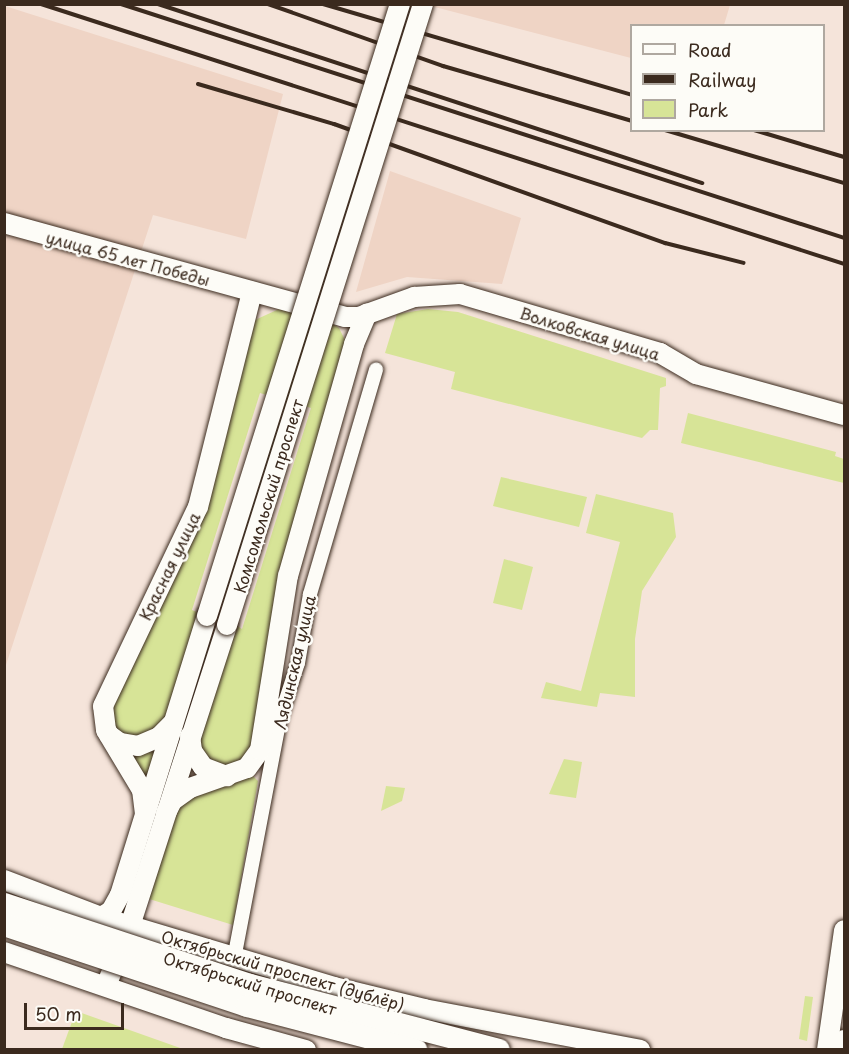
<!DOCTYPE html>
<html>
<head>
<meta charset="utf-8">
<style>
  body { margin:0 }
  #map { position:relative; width:849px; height:1054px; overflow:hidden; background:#f5e4da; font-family:"Playpen Sans",sans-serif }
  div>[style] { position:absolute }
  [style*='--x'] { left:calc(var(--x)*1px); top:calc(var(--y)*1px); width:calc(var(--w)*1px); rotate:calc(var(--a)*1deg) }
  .built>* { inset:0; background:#efd4c5 }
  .green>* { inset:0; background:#d7e497 }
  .roads { filter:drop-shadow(0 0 2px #3b2a1e) drop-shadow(0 0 2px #3b2a1e) }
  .street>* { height:14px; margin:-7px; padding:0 7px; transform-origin:7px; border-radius:7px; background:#fdfcf7 }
  .secondary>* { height:20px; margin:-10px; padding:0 10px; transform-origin:10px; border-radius:10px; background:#fdfcf7 }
  .rail>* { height:4px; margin:-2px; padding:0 2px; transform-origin:2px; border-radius:2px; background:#3b2a1e }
  .bridges { filter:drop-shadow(0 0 2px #3b2a1e) drop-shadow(0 0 2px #3b2a1e) }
  .secondary-bridge>* { height:20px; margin:-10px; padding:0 10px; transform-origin:10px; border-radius:10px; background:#fdfcf7 }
  .primary-bridge>* { height:22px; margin:-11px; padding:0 11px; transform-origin:11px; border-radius:11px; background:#fdfcf7 }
  span { translate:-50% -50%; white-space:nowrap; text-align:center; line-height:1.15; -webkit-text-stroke:5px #fdfcf7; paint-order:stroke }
  .street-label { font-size:16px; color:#3b2a1e }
  .frame { position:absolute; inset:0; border:6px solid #3b2a1e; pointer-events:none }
  .legend { position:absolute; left:630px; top:24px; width:195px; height:108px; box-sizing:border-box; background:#fdfcf7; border:2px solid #afa8a0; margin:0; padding:8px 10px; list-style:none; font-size:18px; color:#3b2a1e }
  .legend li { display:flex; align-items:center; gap:12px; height:30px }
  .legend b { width:30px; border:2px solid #afa8a0 }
  .scale { position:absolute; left:24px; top:1003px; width:100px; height:27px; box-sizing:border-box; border:3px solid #3b2a1e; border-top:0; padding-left:8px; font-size:18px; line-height:21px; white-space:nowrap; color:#3b2a1e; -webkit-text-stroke:4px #fdfcf7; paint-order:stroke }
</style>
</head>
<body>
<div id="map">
  <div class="built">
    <i style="clip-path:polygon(427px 5px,730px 5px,724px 25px,632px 26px,631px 58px)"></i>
    <i style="clip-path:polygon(5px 6px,283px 94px,246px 239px,153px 215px,5px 668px)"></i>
    <i style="clip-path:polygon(390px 171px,521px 218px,502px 284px,407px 277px,356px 292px)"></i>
  </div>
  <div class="green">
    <i style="clip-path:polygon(279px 309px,328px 321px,339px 328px,346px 342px,274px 600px,256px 739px,238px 766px,212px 765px,197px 742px,234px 624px,242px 629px,311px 408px,260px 393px,192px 610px,199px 613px,168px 717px,144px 739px,118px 734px,109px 712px,185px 555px,255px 320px)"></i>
    <i style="clip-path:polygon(428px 309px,458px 312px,666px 378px,666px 386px,660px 388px,658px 430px,650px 430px,642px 438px,451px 389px,455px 372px,385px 353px,397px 314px)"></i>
    <i style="clip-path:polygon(688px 413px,836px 452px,835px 456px,844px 459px,844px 483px,681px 443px)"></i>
    <i style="clip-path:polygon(501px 477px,587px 497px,579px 527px,493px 506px)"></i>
    <i style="clip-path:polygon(596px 494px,673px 513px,676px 537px,642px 591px,635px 639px,635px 697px,600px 693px,597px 707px,541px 698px,546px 682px,581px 691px,620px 542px,586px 533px)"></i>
    <i style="clip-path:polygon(504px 559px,533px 567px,522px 610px,493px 603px)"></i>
    <i style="clip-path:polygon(157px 744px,148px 782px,127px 750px)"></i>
    <i style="clip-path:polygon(564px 759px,582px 762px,576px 798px,549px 794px)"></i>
    <i style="clip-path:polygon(251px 774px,258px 781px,233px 925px,146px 898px,171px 820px,182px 801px)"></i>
    <i style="clip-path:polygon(386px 786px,405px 788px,402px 801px,381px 811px)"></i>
    <i style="clip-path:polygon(805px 996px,813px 997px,807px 1041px,799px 1039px)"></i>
    <i style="clip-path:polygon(76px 1011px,183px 1049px,62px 1049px)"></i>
  </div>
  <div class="roads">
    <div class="street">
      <i style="--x:234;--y:959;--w:245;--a:-79.2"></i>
      <i style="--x:280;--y:718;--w:58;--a:-71.9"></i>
      <i style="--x:298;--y:663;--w:70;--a:-80.1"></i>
      <i style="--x:310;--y:594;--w:234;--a:-73.6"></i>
    </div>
    <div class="secondary">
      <i style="--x:4;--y:223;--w:354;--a:15.4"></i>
      <i style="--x:345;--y:317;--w:14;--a:0"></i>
      <i style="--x:359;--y:317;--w:59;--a:-20"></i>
      <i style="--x:414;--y:297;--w:46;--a:-3.7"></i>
      <i style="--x:460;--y:294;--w:209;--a:16.4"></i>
      <i style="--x:660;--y:353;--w:42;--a:30.3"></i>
      <i style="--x:696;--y:374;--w:154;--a:15.5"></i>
      <i style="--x:109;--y:735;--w:14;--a:36"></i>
      <i style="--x:120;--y:743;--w:18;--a:9"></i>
      <i style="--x:138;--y:746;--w:23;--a:-23"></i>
      <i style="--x:159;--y:737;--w:20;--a:-45"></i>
      <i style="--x:190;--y:736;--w:15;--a:82"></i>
      <i style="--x:192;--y:751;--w:19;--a:55"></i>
      <i style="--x:203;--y:767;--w:26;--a:21"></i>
      <i style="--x:166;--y:813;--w:13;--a:-63"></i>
      <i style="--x:172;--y:801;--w:22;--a:-36"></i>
      <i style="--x:190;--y:788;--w:60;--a:-19.3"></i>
      <i style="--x:247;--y:768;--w:22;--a:-54"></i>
      <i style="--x:260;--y:750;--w:176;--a:-80.9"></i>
      <i style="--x:288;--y:576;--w:241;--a:-74.1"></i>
      <i style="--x:354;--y:344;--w:33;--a:-67"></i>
      <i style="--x:145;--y:814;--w:24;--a:-97"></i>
      <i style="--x:142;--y:790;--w:70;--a:-121"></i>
      <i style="--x:106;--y:730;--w:24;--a:-97"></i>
      <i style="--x:103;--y:706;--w:221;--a:-64.5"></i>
      <i style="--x:198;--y:507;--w:222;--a:-75.9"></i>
      <i style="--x:4;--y:880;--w:104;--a:20.9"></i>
      <i style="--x:101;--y:917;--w:243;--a:16.7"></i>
      <i style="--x:334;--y:987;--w:93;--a:13.7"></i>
      <i style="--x:424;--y:1009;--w:220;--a:10.7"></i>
      <i style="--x:101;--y:917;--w:12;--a:-31"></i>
      <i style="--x:111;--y:911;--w:18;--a:-61"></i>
      <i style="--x:120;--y:895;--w:292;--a:-72.7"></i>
      <i style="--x:4;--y:952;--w:235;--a:18.9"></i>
      <i style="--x:226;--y:1028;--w:83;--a:15.4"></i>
      <i style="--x:106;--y:986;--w:65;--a:-68.2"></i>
      <i style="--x:130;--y:926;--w:316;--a:-72.1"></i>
      <i style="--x:827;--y:1050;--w:121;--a:-81.9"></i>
      <i style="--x:843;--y:1050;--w:10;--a:-84"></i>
    </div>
  </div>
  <div class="rail">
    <i style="--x:41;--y:4;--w:844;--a:17.94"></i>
    <i style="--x:121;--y:4;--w:760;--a:17.93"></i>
    <i style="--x:158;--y:4;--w:573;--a:18.21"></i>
    <i style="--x:268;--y:4;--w:186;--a:19.5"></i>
    <i style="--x:443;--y:66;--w:197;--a:16.2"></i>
    <i style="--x:323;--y:4;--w:322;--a:16.4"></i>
    <i style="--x:198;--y:84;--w:142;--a:16.4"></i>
    <i style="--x:334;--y:124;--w:352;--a:19.8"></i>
    <i style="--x:665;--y:243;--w:81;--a:14.2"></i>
    <i style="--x:665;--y:130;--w:187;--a:16.5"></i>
    <i style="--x:754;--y:130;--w:94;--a:16.7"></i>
  </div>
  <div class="bridges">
    <div class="secondary-bridge">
      <i style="--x:207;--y:616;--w:642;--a:-72.5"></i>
      <i style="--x:227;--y:625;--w:651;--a:-72.48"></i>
    </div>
    <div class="primary-bridge">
      <i style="--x:4;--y:904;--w:259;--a:18.2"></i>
      <i style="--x:250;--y:985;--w:257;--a:14.6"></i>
      <i style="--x:4;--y:925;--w:256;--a:18.4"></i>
      <i style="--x:247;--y:1006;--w:175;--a:14.6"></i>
    </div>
  </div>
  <div class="street-label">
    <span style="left:128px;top:258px;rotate:15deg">улица 65 лет Победы</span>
    <span style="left:590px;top:333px;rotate:17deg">Волковская улица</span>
    <span style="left:268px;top:496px;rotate:-73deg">Комсомольский проспект</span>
    <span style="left:169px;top:566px;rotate:-64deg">Красная улица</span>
    <span style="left:294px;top:662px;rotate:-77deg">Лядинская улица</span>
    <span style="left:283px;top:970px;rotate:16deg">Октябрьский проспект (дублёр)</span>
    <span style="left:250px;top:983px;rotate:17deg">Октябрьский проспект</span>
  </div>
  <div class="frame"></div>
  <ul class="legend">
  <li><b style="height:8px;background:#fdfcf7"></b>Road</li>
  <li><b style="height:8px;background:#3b2a1e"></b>Railway</li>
  <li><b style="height:16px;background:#d7e497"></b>Park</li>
  </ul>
  <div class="scale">50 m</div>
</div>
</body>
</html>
